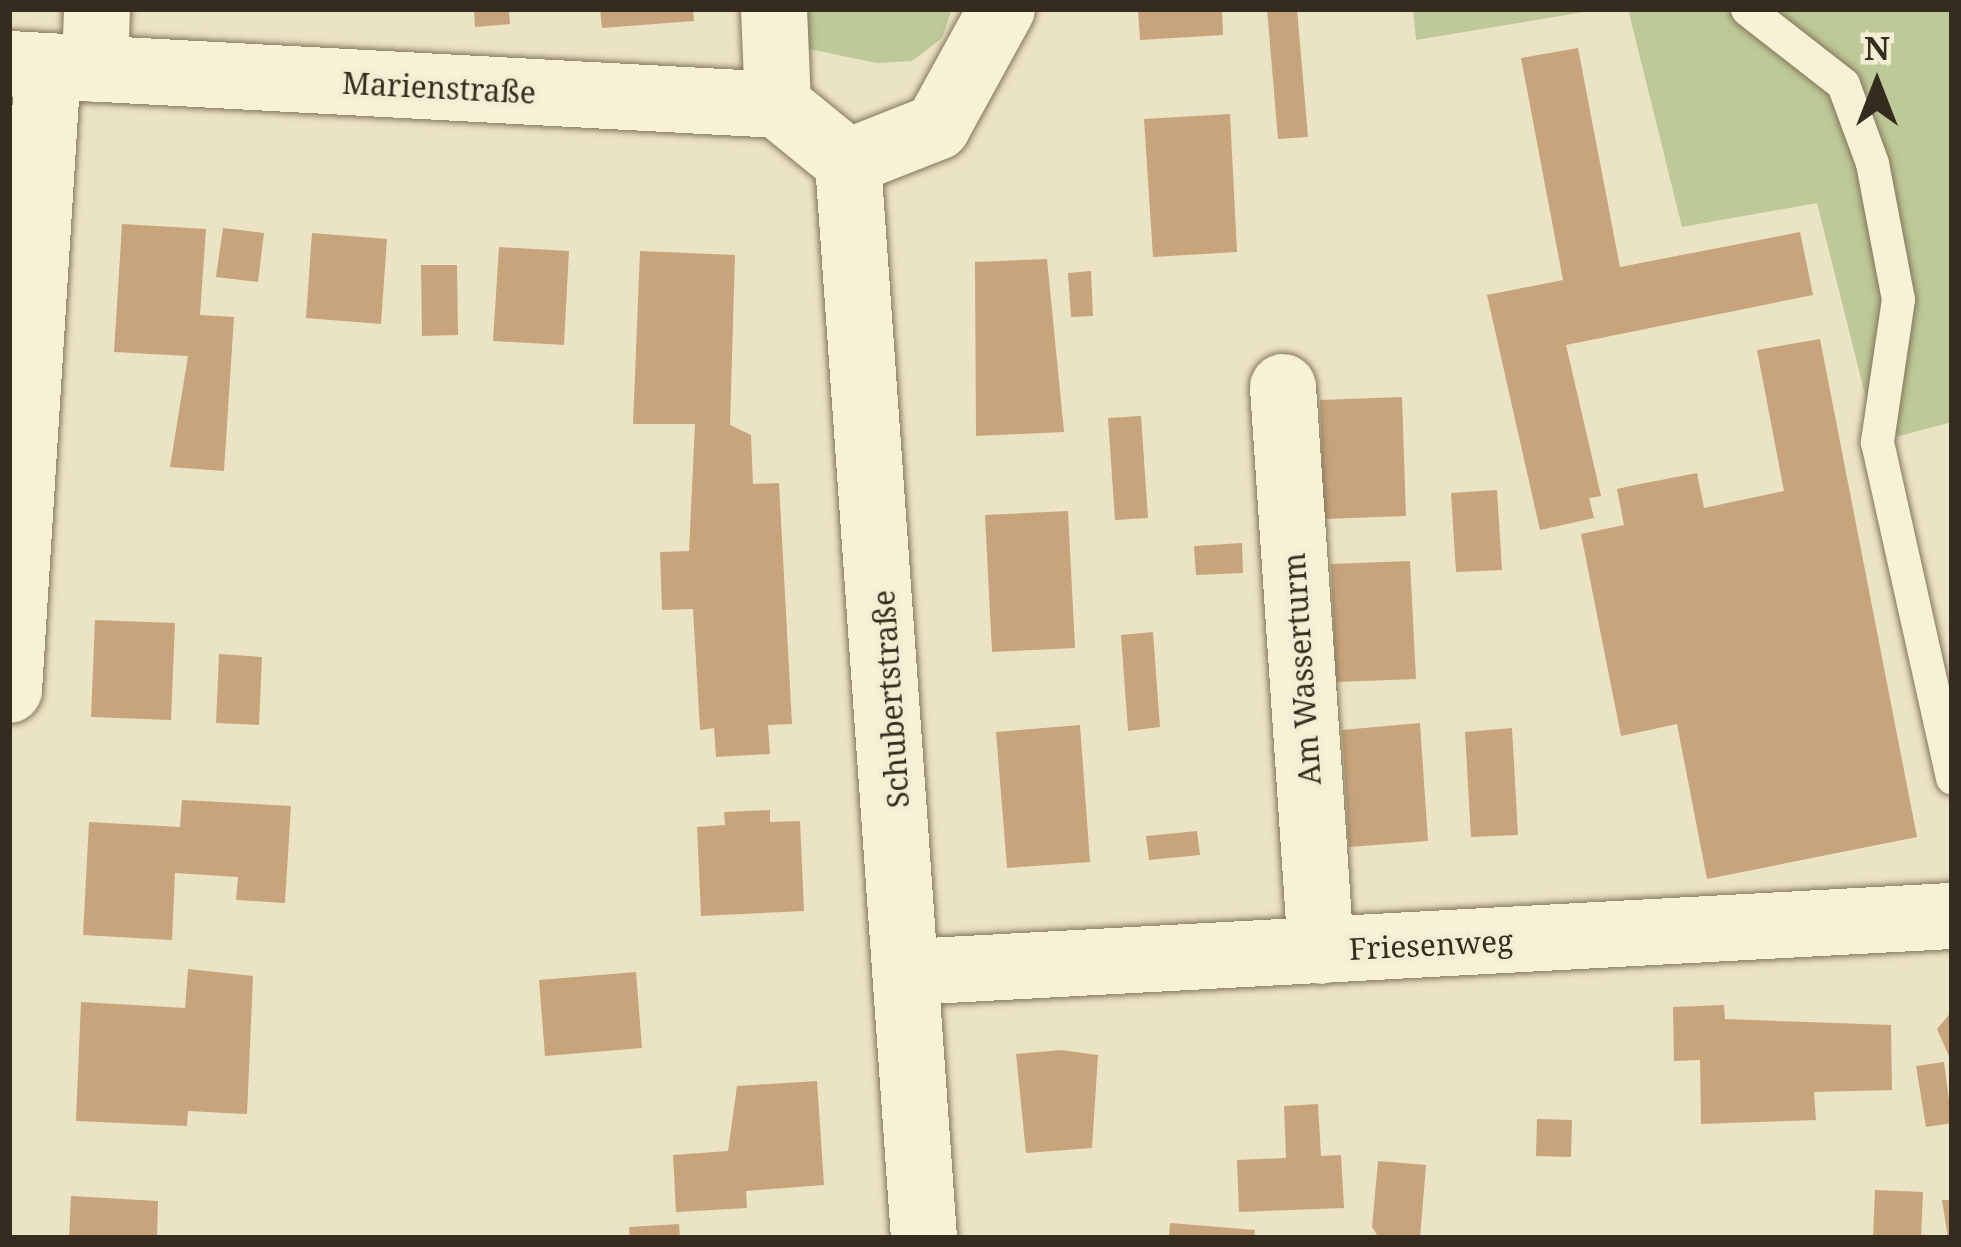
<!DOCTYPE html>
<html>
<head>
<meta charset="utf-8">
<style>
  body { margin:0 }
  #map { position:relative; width:1961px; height:1247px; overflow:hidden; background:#ebe4c4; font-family:"Noto Serif",serif }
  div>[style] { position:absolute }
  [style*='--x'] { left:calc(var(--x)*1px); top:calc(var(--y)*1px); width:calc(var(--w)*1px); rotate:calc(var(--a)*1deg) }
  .green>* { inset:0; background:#bdc998 }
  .building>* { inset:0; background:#c7a47c }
  .roads { filter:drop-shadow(0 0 3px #84765b) drop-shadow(0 0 3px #84765b) }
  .service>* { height:33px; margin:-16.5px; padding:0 16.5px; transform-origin:16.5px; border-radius:16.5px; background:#f7f1d6 }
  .minor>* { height:66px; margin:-33px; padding:0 33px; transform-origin:33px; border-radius:33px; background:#f7f1d6 }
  span { translate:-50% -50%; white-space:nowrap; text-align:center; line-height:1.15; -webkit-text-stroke:9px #f3eed3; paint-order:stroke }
  .street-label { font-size:30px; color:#352c1f }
  .frame { position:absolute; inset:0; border:12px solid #352c1f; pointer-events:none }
  .north { position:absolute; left:1817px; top:24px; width:120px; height:120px; -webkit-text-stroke:9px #f3eed3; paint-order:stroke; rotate:0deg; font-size:33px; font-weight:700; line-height:48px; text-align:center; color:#352c1f }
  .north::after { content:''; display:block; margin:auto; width:42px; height:54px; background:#352c1f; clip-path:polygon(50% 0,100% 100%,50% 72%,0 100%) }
</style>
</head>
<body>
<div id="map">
  <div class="green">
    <i style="clip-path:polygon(798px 9px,952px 9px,942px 38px,912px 61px,877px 63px,804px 48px)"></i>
    <i style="clip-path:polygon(1413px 9px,1602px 9px,1416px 40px)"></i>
    <i style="clip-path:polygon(1628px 9px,1952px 9px,1952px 422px,1877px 442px,1817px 203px,1682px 227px)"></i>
  </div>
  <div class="building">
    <i style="clip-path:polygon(474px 9px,509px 9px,510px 24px,475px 27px)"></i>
    <i style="clip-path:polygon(600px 9px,693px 9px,694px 21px,602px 28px)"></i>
    <i style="clip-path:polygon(1138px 9px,1222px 9px,1223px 35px,1140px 40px)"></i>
    <i style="clip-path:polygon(1267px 9px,1297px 9px,1308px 137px,1278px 139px)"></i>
    <i style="clip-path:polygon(1578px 48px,1620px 267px,1800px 232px,1813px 295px,1566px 345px,1601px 496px,1589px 498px,1594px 518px,1540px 530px,1487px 295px,1563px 280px,1521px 58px)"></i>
    <i style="clip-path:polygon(1230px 114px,1237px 252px,1153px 257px,1144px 119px)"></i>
    <i style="clip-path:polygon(122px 224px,206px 229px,200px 315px,234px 317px,224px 471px,170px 467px,188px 356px,114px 352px)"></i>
    <i style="clip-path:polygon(223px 228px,264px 233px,258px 282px,216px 277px)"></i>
    <i style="clip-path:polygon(312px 233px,387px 239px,381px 324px,306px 318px)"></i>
    <i style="clip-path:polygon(499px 247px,569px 251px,564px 345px,493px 341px)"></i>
    <i style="clip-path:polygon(640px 251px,735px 255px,730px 425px,751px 435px,753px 484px,779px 483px,792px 724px,768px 725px,770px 754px,716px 757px,714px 728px,700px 730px,693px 609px,662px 610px,660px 552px,689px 551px,695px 424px,633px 424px)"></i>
    <i style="clip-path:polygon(1047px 259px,1064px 432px,976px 436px,975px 262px)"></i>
    <i style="clip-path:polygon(421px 265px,457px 265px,458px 335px,422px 336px)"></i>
    <i style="clip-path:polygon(1091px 271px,1093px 316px,1071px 317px,1068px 273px)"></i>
    <i style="clip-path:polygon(1820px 339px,1917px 837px,1707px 879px,1677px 724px,1621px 736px,1581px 534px,1624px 525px,1617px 489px,1635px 485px,1697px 473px,1704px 508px,1784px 491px,1757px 350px)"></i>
    <i style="clip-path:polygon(1402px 397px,1406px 516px,1324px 519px,1320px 400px)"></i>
    <i style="clip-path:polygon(1141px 416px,1148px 518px,1115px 520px,1108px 418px)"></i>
    <i style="clip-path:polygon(1497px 490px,1502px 570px,1456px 572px,1451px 493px)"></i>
    <i style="clip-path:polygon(1068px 511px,1075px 648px,992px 652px,985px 515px)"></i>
    <i style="clip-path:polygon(1242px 543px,1243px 573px,1196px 575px,1194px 546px)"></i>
    <i style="clip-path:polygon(1410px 561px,1416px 679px,1336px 682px,1331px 564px)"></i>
    <i style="clip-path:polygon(95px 620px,175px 623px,171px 720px,91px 717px)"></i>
    <i style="clip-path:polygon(1153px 632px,1160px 727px,1128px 731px,1121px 635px)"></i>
    <i style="clip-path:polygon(219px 654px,262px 657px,259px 725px,216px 723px)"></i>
    <i style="clip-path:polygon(1420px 723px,1428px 841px,1349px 847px,1342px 730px)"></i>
    <i style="clip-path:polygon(1080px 725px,1090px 862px,1007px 868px,996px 732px)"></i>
    <i style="clip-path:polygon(1512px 728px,1518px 835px,1471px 837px,1465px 732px)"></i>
    <i style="clip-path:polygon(182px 800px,291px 806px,285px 903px,236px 900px,238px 877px,175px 873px,172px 940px,83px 935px,89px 822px,180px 827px)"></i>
    <i style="clip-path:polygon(770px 810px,770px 822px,800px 821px,804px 911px,701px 916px,697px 827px,725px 825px,724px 812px)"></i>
    <i style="clip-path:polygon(1197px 831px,1200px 855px,1149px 860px,1146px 836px)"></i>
    <i style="clip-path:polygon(188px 969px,253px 976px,247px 1114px,188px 1111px,187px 1126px,76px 1121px,81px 1002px,185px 1008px)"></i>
    <i style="clip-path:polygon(636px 972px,642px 1048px,545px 1056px,539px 980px)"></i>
    <i style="clip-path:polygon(1724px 1005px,1725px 1019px,1891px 1025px,1892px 1090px,1814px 1092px,1816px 1120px,1701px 1124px,1700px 1060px,1674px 1061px,1673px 1007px)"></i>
    <i style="clip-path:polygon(1952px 1011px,1952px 1063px,1937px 1029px)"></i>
    <i style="clip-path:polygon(1061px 1050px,1098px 1055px,1092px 1148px,1026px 1153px,1016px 1054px)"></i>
    <i style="clip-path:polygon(1944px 1062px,1952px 1123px,1926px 1127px,1916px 1066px)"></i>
    <i style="clip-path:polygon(817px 1081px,824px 1185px,746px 1191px,747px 1208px,676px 1212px,673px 1155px,728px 1151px,737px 1086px)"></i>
    <i style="clip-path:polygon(1318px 1104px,1321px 1156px,1341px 1155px,1344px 1208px,1239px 1212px,1237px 1160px,1286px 1158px,1284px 1106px)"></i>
    <i style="clip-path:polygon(1537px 1119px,1572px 1120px,1571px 1157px,1536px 1156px)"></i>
    <i style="clip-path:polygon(1378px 1161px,1426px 1165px,1420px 1238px,1379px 1238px,1372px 1227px)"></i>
    <i style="clip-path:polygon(1875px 1190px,1923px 1192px,1921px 1238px,1873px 1238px)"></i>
    <i style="clip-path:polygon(71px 1196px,158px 1201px,157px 1238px,69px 1238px)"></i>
    <i style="clip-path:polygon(1942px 1200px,1952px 1200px,1952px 1238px,1948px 1238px)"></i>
    <i style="clip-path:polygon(1170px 1223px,1255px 1230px,1254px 1238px,1169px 1238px)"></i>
    <i style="clip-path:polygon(679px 1224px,680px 1238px,630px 1238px,629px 1227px)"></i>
  </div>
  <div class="roads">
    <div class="service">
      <i style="--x:1747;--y:9;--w:122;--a:38"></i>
      <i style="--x:1843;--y:84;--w:84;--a:69.8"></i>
      <i style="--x:1872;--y:163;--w:138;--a:79.2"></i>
      <i style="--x:1898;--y:299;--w:145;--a:98.4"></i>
      <i style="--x:1877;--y:442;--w:344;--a:77.4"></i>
    </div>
    <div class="minor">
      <i style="--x:774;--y:9;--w:96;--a:87.6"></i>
      <i style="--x:9;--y:64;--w:770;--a:3.05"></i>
      <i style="--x:778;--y:105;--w:90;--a:39.2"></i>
      <i style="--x:95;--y:69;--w:60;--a:-88.1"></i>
      <i style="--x:848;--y:162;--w:1079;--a:85.96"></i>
      <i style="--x:848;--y:162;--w:96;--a:-21.5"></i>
      <i style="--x:937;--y:127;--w:135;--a:-61.2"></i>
      <i style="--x:1283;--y:387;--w:565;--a:86.15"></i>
      <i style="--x:9;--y:690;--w:625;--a:-86.42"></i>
      <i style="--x:910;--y:972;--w:1044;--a:-3.08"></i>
    </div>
  </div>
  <div class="street-label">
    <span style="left:439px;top:88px;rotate:3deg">Marienstraße</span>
    <span style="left:1302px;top:669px;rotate:-94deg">Am Wasserturm</span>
    <span style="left:891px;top:699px;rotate:-94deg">Schubertstraße</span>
    <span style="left:1431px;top:945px;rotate:-3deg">Friesenweg</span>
  </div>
  <div class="frame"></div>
  <div class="north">N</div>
</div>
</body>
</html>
